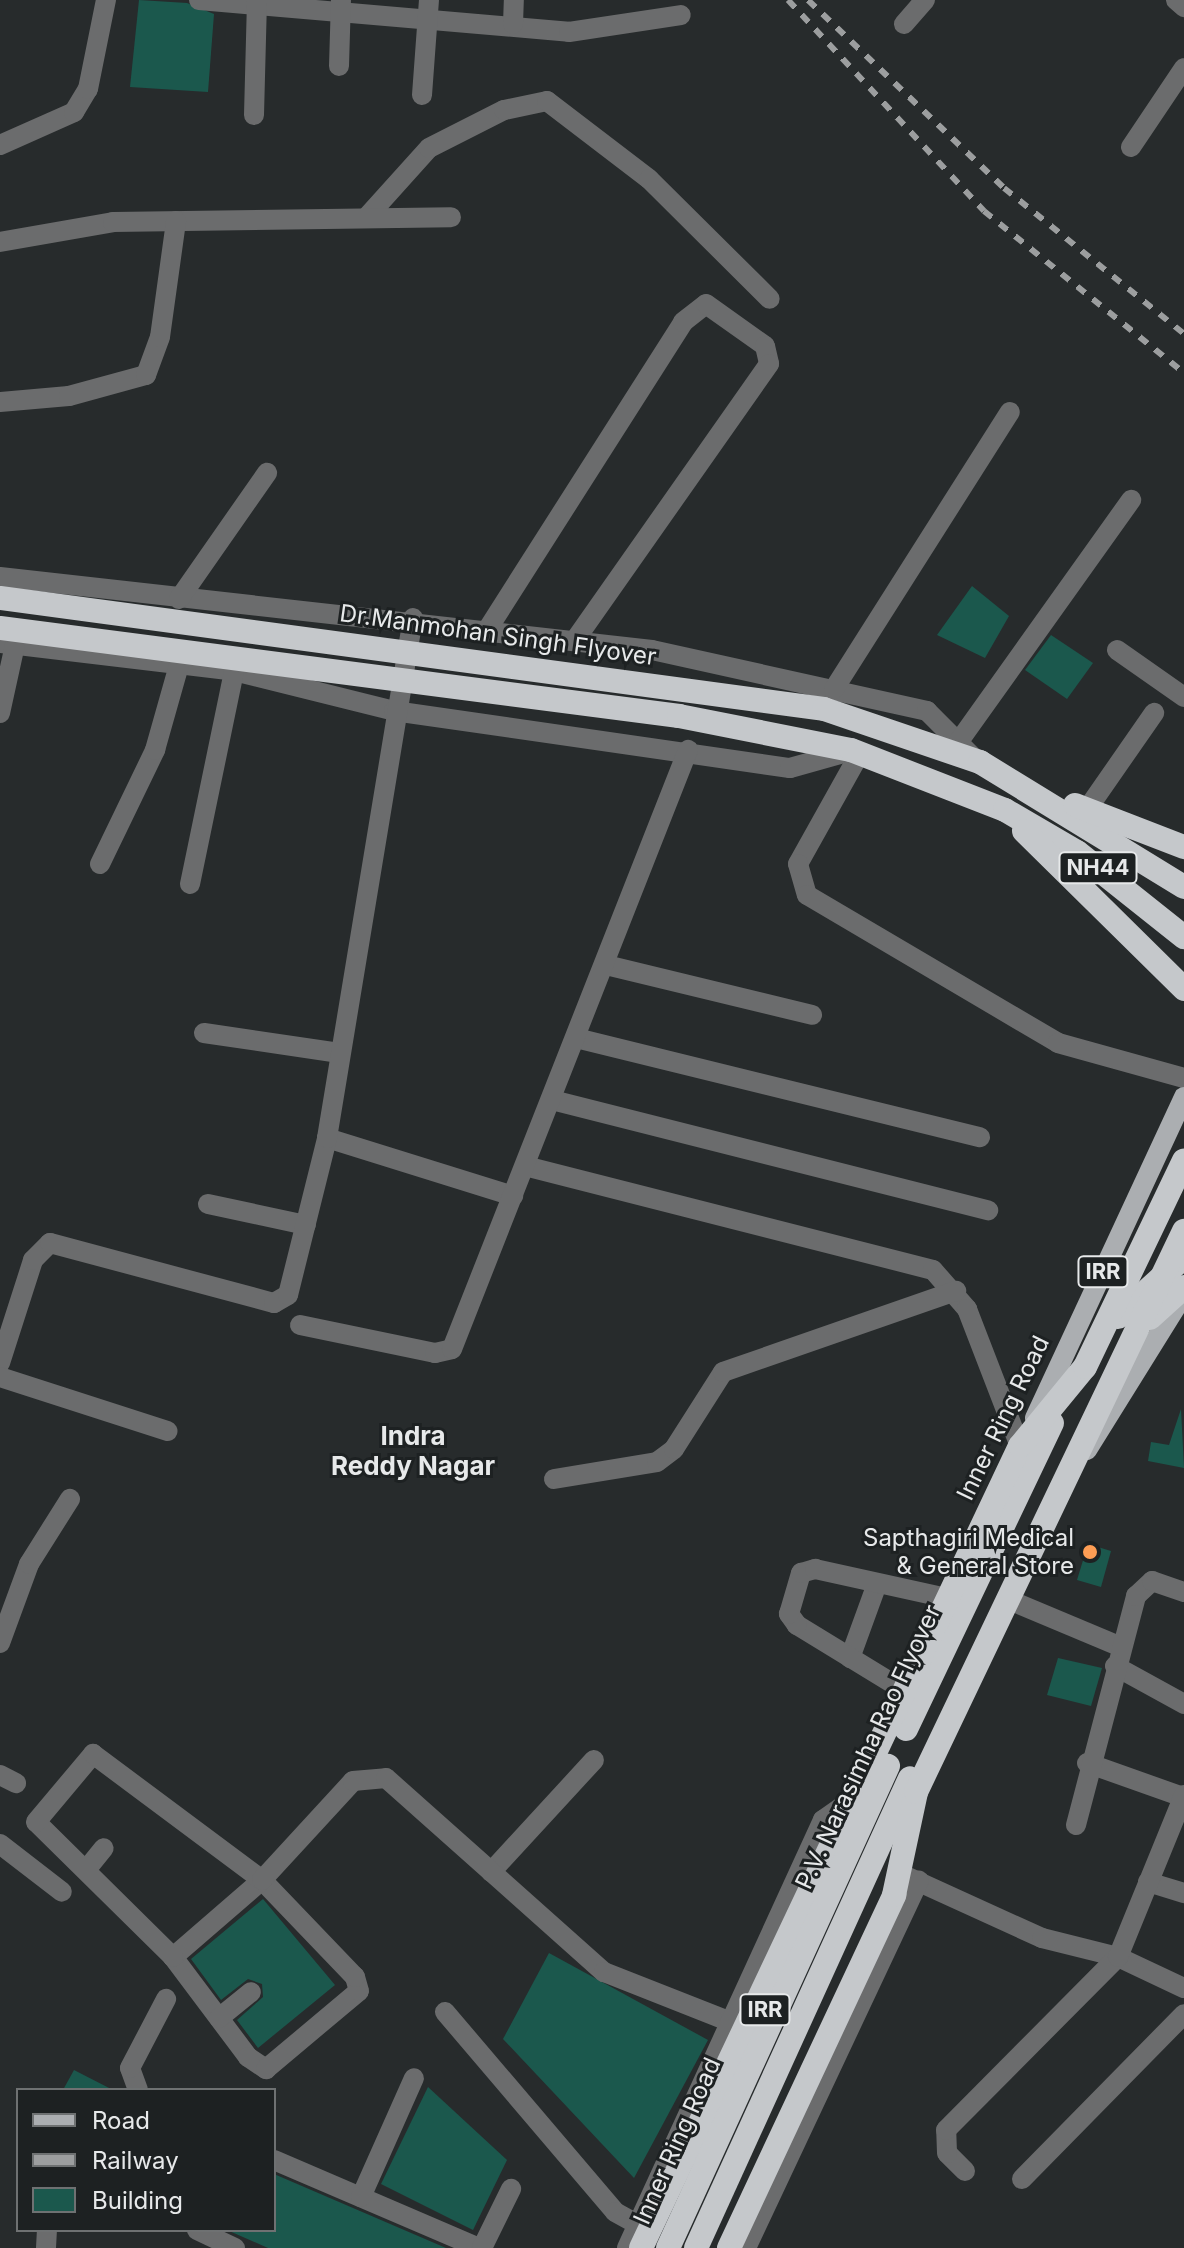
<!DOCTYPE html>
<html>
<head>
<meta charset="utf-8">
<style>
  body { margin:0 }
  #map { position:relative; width:1184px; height:2248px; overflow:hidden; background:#272b2c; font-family:Inter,sans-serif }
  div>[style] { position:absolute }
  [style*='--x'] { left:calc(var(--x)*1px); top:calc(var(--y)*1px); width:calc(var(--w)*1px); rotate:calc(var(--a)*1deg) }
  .building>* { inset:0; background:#1b584d }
  .minor>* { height:20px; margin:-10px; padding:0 10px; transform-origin:10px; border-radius:10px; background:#6b6c6d }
  .major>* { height:20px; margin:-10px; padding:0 10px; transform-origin:10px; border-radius:10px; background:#abaeb1 }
  .highway>* { height:24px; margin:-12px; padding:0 12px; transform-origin:12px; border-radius:12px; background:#c5c8cb }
  .rail>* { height:6px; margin-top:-3px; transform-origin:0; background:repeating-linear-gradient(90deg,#9c9e9f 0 10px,transparent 0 20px) }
  .dots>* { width:22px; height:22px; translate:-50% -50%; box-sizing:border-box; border:4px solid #1d2122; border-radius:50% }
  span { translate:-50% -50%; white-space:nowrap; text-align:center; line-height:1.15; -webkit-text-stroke:6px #1d2122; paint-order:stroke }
  .shield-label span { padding:2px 6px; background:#1d2122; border:2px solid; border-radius:6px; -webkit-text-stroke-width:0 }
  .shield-label { font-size:22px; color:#e7e9ea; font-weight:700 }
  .street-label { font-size:24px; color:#e7e9ea }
  .poi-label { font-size:24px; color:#e7e9ea }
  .right { translate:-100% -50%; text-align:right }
  .neighbourhood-label { font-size:26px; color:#e7e9ea; font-weight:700 }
  .legend { position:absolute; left:16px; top:2088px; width:260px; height:144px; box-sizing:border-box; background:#1d2122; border:2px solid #6e7172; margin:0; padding:10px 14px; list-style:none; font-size:24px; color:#e7e9ea }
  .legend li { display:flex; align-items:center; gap:16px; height:40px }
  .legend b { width:40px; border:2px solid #6e7172 }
</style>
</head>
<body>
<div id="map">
  <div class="building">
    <i style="clip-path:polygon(139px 0,187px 3px,214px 14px,208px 92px,130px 87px)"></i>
    <i style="clip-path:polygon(972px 586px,1009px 616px,985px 658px,937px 635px)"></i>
    <i style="clip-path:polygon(1051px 635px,1093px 663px,1067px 699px,1025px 670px)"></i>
    <i style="clip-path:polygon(1181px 1409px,1184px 1468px,1148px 1461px,1151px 1442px,1169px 1445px)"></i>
    <i style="clip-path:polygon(1088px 1544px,1111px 1551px,1101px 1587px,1077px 1580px)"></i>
    <i style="clip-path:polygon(1058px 1658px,1102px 1668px,1091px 1706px,1047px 1695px)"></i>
    <i style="clip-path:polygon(263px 1899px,335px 1985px,258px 2048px,237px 2020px,263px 1997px,262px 1984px,248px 1979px,221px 2000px,191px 1959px)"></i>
    <i style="clip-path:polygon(549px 1953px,708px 2040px,634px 2178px,503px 2039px)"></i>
    <i style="clip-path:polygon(74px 2070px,113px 2090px,63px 2090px)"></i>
    <i style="clip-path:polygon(428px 2087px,507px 2160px,473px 2230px,381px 2184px)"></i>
    <i style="clip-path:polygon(274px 2174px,446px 2248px,268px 2248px,227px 2230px,274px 2230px)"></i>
  </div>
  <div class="minor">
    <i style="--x:199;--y:0;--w:371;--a:4.9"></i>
    <i style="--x:569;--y:32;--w:113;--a:-8.6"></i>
    <i style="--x:1176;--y:0;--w:11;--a:41"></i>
    <i style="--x:513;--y:24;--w:24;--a:-88"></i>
    <i style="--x:904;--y:24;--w:32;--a:-49"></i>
    <i style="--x:339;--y:66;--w:66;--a:-88.3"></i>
    <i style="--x:422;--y:95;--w:95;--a:-85.8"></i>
    <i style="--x:254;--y:115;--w:115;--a:-88.5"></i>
    <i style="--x:0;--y:145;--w:81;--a:-24"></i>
    <i style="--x:74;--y:112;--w:27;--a:-59"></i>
    <i style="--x:88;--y:89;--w:91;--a:-78.6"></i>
    <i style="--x:1131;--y:147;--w:95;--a:-56.1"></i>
    <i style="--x:366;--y:218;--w:94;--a:-48"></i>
    <i style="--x:429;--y:148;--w:84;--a:-26.9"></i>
    <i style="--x:504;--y:110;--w:44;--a:-11.8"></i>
    <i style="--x:547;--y:101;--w:128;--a:37.4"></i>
    <i style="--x:649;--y:179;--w:170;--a:44.8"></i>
    <i style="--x:0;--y:242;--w:115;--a:-10"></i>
    <i style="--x:113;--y:222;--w:338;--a:-0.8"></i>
    <i style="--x:0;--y:402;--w:69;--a:-5"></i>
    <i style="--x:69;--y:396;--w:80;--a:-15.3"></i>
    <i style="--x:146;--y:375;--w:40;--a:-69.8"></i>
    <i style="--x:160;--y:337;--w:117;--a:-82.1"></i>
    <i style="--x:0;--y:577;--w:656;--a:6.39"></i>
    <i style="--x:652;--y:650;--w:282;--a:12.5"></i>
    <i style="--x:927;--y:711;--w:65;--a:45"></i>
    <i style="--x:179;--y:599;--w:154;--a:-55.1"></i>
    <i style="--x:489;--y:627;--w:361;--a:-57.5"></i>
    <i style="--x:683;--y:322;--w:29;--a:-38"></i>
    <i style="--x:706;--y:304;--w:72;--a:35.4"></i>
    <i style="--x:765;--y:346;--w:18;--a:77"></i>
    <i style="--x:769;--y:364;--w:337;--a:125.1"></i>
    <i style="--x:0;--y:643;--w:236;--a:6.8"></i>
    <i style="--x:234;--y:671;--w:165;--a:14"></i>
    <i style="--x:394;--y:711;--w:400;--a:8.2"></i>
    <i style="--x:790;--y:768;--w:63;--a:-15.6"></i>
    <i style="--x:1117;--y:650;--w:82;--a:35"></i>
    <i style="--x:834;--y:689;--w:328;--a:-57.6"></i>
    <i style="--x:0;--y:713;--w:70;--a:-77.6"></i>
    <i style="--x:957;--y:744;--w:300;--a:-54.5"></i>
    <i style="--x:860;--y:753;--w:127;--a:119.2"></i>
    <i style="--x:798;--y:864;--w:32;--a:74"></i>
    <i style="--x:807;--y:895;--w:291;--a:30.5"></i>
    <i style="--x:1058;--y:1043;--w:131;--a:15.5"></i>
    <i style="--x:1088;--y:808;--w:116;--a:-55.2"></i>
    <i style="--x:100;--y:864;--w:127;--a:-64.2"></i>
    <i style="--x:155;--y:750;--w:88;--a:-74.2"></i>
    <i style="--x:190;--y:884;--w:217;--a:-78.3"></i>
    <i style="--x:606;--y:965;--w:212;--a:13.6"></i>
    <i style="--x:204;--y:1033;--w:137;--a:8.4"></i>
    <i style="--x:576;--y:1038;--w:416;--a:13.8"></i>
    <i style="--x:552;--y:1100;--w:450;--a:14.2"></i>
    <i style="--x:327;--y:1138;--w:195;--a:17.3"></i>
    <i style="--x:525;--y:1166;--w:421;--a:14.3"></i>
    <i style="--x:933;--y:1270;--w:52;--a:48.9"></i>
    <i style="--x:967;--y:1309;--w:147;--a:68.9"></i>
    <i style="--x:208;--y:1204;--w:100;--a:12.1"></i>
    <i style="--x:300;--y:1325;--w:138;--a:11.7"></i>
    <i style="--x:435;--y:1353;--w:17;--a:-13"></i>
    <i style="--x:452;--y:1349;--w:644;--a:-68.5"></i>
    <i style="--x:0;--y:1363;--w:108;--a:-72.2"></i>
    <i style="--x:33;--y:1260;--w:24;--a:-45"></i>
    <i style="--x:50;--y:1243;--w:232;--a:15"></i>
    <i style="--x:274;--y:1303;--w:16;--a:-30"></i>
    <i style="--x:288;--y:1295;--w:162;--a:-76"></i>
    <i style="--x:327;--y:1138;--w:527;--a:-80.61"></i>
    <i style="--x:0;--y:1377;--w:176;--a:17.9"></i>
    <i style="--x:554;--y:1479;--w:104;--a:-9.4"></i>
    <i style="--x:657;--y:1462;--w:21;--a:-37"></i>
    <i style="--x:674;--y:1449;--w:91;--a:-57.5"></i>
    <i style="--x:723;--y:1372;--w:247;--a:-19.2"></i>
    <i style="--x:1007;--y:1599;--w:124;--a:22.8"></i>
    <i style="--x:0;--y:1643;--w:84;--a:-69.8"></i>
    <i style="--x:29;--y:1564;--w:77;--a:-57.8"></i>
    <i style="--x:850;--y:1658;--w:79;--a:-70"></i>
    <i style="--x:1115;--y:1666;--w:79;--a:28.8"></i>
    <i style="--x:905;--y:1691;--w:127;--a:-148.6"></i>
    <i style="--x:797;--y:1625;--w:14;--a:-126"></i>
    <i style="--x:789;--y:1614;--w:43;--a:-73.7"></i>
    <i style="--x:801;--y:1573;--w:15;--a:-16"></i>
    <i style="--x:815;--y:1569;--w:135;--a:12.4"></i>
    <i style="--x:1087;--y:1763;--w:102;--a:19.5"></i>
    <i style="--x:0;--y:1775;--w:18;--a:27"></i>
    <i style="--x:1076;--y:1825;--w:237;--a:-75.3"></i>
    <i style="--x:1136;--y:1596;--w:22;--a:-43"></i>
    <i style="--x:1152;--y:1581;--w:34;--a:19"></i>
    <i style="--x:0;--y:1844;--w:78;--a:37.7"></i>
    <i style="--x:86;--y:1870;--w:28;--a:-51"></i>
    <i style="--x:491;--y:1872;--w:152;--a:-47.4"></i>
    <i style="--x:908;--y:1877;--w:147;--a:24.5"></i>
    <i style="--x:1042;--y:1938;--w:78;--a:14"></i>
    <i style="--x:1118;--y:1957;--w:73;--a:25.2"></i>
    <i style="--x:1148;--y:1882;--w:38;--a:17"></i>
    <i style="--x:173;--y:1957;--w:125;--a:53.1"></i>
    <i style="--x:248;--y:2057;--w:22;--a:34"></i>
    <i style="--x:266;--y:2069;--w:121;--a:-40"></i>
    <i style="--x:359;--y:1991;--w:15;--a:-106"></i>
    <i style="--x:355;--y:1977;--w:134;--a:-133.8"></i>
    <i style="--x:262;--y:1880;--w:118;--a:139.1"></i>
    <i style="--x:173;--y:1957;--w:192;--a:-135.4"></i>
    <i style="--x:36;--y:1822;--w:89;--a:-50"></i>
    <i style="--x:93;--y:1754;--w:211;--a:36.7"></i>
    <i style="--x:262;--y:1880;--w:134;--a:-47.4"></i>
    <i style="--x:353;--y:1781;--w:33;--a:-5"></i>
    <i style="--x:386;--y:1778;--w:292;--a:41.7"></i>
    <i style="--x:604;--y:1972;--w:136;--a:21.5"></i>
    <i style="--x:445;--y:2012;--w:262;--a:49.6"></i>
    <i style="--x:615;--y:2212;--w:26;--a:29"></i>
    <i style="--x:219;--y:2018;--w:41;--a:-39.1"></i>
    <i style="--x:138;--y:2090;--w:23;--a:-110"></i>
    <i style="--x:130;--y:2068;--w:78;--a:-62.4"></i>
    <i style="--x:274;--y:2160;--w:223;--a:23.2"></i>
    <i style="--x:965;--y:2171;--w:25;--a:-135"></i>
    <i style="--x:947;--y:2153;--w:23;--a:-92"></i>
    <i style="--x:946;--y:2130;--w:244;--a:-45.2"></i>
    <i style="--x:1118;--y:1957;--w:175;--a:-67.8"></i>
    <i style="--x:1022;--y:2179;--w:231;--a:-45.5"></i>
    <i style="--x:361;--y:2197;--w:130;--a:-66"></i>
    <i style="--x:197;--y:2230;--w:42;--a:25.3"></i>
    <i style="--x:46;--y:2248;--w:18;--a:-87"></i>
    <i style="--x:482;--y:2248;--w:66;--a:-63.8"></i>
    <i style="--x:627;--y:2248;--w:471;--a:-65.4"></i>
    <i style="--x:823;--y:1820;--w:37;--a:-35"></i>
    <i style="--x:746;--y:2248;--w:406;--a:-64.8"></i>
  </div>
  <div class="major">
    <i style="--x:1035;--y:1418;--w:354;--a:-65.1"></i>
    <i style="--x:1087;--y:1450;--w:184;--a:-58.1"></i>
  </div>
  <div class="highway">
    <i style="--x:0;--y:598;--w:831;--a:7.67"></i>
    <i style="--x:824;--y:709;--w:165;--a:18.8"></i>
    <i style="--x:980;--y:762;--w:239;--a:31.5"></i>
    <i style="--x:0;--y:628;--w:685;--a:7.38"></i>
    <i style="--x:679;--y:716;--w:175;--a:11.2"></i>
    <i style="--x:851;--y:750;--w:165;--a:21.3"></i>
    <i style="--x:1005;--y:810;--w:83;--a:30.3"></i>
    <i style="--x:1077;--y:852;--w:137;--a:38.5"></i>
    <i style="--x:1075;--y:805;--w:117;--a:21.1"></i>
    <i style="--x:1024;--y:831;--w:225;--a:44.6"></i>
    <i style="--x:1118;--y:1317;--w:89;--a:-42.3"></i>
    <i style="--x:1150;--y:1318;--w:46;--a:-42.4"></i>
    <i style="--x:906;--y:1729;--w:339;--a:-64.5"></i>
    <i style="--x:641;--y:2248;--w:887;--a:-64.71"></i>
    <i style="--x:1020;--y:1446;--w:102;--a:-50.6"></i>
    <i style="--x:1085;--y:1367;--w:229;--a:-64.4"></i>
    <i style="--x:668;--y:2248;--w:530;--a:-65.47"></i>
    <i style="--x:696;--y:2248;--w:516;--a:-65.52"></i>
    <i style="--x:729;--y:2248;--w:390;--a:-64.9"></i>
    <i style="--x:894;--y:1895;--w:105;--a:-77.9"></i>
    <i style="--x:916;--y:1792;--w:622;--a:-64.47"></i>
  </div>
  <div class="rail">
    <i style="--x:788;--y:0;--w:288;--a:47.1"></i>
    <i style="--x:984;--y:211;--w:257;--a:39"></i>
    <i style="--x:808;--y:0;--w:272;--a:43.8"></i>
    <i style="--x:1004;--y:188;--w:232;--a:39"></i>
  </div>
  <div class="dots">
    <i style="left:1090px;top:1552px;background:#fd9d54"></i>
  </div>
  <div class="shield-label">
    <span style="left:1098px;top:868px">NH44</span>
    <span style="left:1103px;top:1272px">IRR</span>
    <span style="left:765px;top:2010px">IRR</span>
  </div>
  <div class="street-label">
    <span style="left:498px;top:635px;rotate:8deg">Dr.Manmohan Singh Flyover</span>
    <span style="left:1003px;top:1418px;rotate:-64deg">Inner Ring Road</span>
    <span style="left:868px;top:1747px;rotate:-65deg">P.V. Narasimha Rao Flyover</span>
    <span style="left:677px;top:2141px;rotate:-66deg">Inner Ring Road</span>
  </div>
  <div class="poi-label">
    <span class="right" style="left:1074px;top:1552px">Sapthagiri Medical<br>&amp; General Store</span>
  </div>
  <div class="neighbourhood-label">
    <span style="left:413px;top:1451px">Indra<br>Reddy Nagar</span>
  </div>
  <ul class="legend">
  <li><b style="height:10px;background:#abaeb1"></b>Road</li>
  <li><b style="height:10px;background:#9c9e9f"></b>Railway</li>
  <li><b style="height:22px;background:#1b584d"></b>Building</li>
  </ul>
</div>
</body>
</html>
